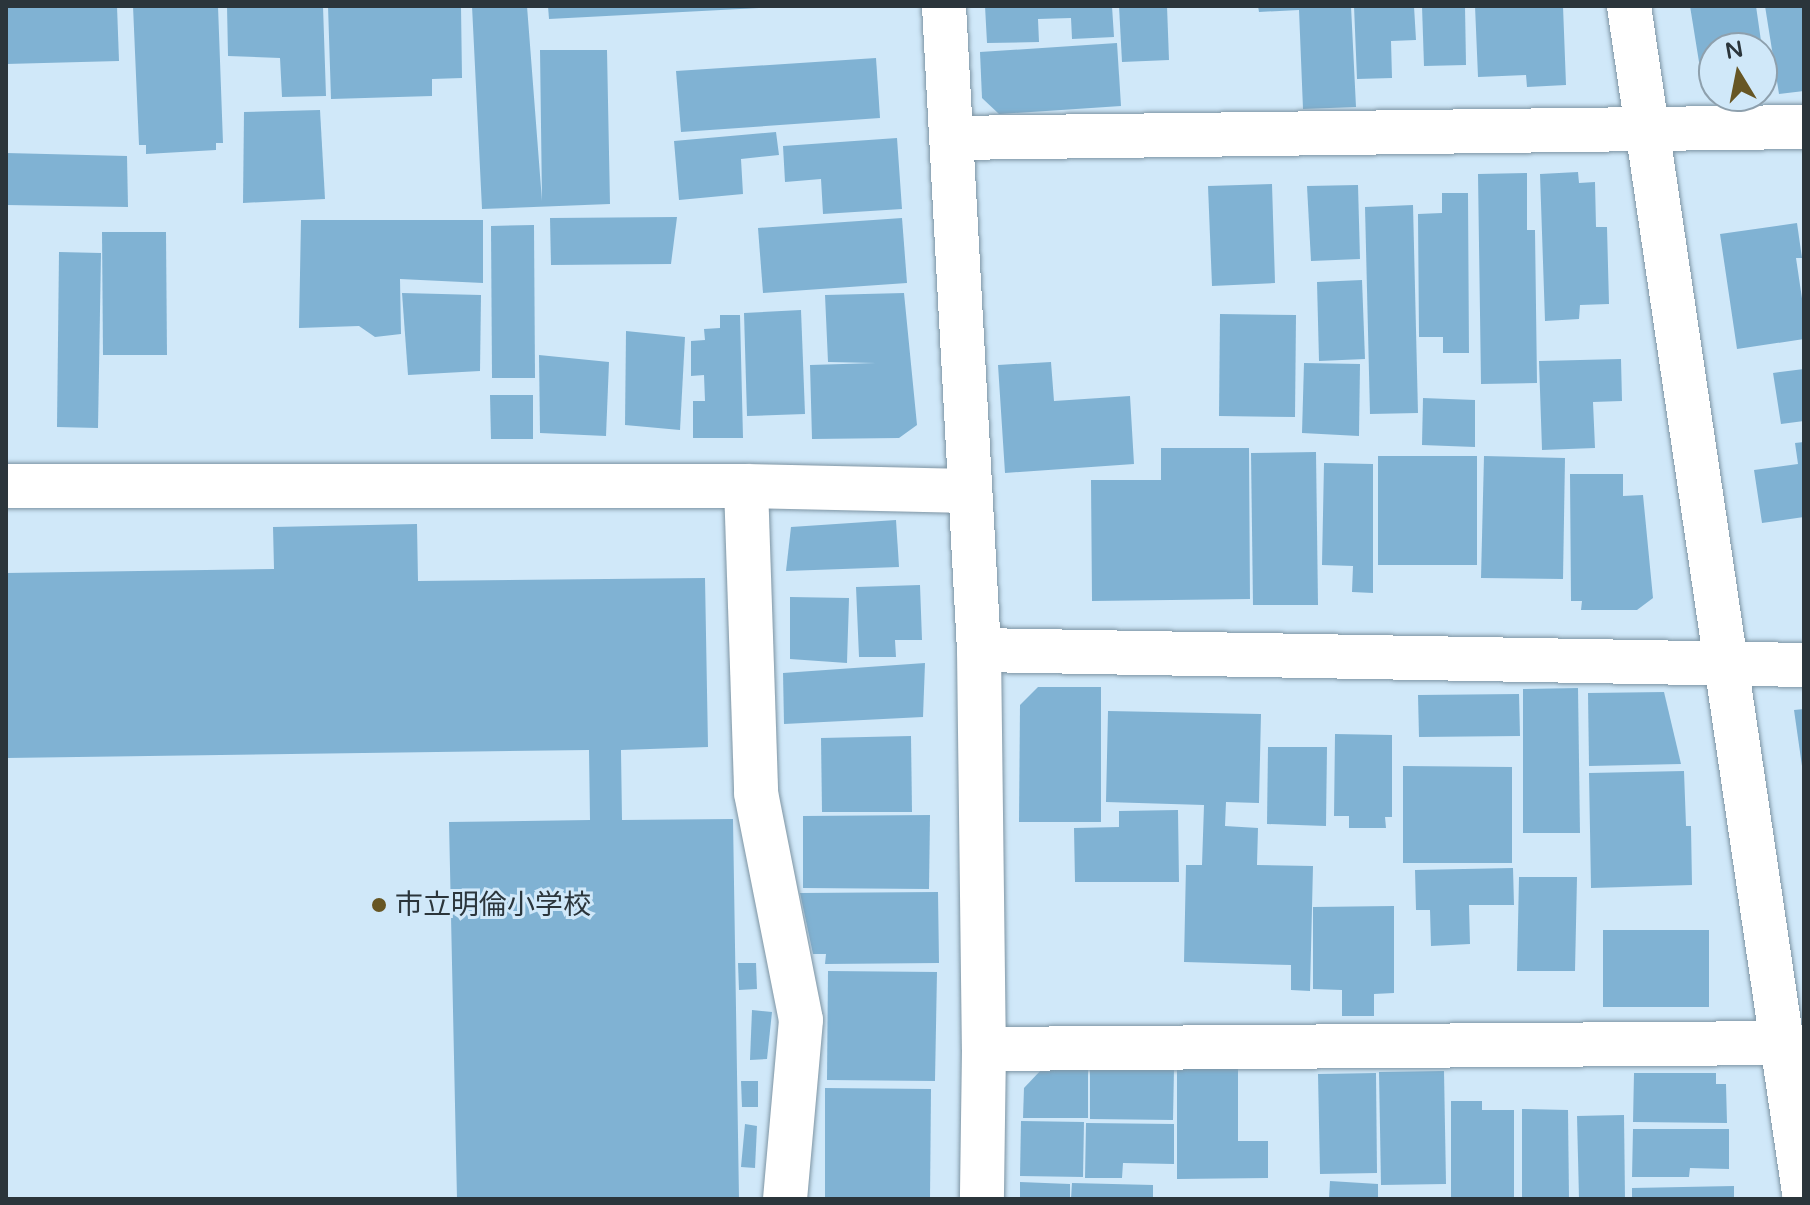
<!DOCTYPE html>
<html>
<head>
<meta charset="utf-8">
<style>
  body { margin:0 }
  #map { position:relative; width:1810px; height:1205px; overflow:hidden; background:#d0e8f9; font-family:"Varela Round","Noto Sans JP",sans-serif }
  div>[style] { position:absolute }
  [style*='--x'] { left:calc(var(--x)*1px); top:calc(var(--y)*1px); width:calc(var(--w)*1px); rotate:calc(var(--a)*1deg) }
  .building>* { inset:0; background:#80b2d3 }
  .roads { filter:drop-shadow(0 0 2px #7d94a3) drop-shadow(0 0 2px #7d94a3) }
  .minor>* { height:44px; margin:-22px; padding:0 22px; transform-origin:22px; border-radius:22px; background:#fff }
  .dots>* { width:22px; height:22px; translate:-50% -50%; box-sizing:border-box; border:4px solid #d0e8f9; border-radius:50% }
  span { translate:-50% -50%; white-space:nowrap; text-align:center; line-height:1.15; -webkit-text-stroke:6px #d0e8f9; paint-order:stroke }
  .poi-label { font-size:28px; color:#2b353b }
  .left { translate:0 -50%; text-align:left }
  .frame { position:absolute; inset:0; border:8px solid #2b353b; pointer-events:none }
  .north { position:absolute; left:1698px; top:32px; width:80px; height:80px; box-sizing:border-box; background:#d0e8f9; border:2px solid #8ea0ad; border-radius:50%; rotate:350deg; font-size:22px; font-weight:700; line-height:32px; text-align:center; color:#2b353b }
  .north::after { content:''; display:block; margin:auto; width:28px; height:36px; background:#675624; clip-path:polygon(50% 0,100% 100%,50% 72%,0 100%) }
</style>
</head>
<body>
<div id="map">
  <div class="building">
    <i style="clip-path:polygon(6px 6px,117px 6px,119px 61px,6px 64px)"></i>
    <i style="clip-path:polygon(133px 6px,218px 6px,223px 143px,216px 143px,216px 150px,146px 154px,146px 145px,139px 145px)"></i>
    <i style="clip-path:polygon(227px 6px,323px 6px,326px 96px,282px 97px,280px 58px,228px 56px)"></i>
    <i style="clip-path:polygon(328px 6px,461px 6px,462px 78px,432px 79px,432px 96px,331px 99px)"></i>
    <i style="clip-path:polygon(472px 6px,527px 6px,542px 201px,540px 50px,607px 50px,610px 204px,482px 209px)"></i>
    <i style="clip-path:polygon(548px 6px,759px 6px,759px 8px,549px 19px)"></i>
    <i style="clip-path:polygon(985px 6px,1112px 6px,1114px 37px,1072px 39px,1071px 18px,1038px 19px,1039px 42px,987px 43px)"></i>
    <i style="clip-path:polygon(1119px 6px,1167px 6px,1169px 60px,1122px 62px)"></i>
    <i style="clip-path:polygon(1258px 6px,1351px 6px,1356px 107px,1303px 109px,1299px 10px,1259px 12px)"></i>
    <i style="clip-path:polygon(1354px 6px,1414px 6px,1416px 40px,1391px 41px,1392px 78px,1357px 79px)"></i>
    <i style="clip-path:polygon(1422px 6px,1465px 6px,1466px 65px,1424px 66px)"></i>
    <i style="clip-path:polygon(1475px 6px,1563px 6px,1566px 85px,1527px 87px,1526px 75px,1478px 77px)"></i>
    <i style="clip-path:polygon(1690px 6px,1756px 6px,1762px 48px,1714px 48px,1714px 60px,1699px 62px)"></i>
    <i style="clip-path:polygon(1765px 6px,1804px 6px,1804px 91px,1779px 94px)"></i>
    <i style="clip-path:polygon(1117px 43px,1121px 106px,999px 114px,982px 98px,980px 52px)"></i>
    <i style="clip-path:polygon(876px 58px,880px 118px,681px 132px,676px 71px)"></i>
    <i style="clip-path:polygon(320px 110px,325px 199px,243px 203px,244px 112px)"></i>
    <i style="clip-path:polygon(776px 132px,779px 155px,741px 159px,743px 194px,679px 200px,674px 141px)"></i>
    <i style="clip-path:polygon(897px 138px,902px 209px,823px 214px,821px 179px,785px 182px,783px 146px)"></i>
    <i style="clip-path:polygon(6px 153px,127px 156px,128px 207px,6px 205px)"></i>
    <i style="clip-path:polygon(1578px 172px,1579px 183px,1595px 182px,1596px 227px,1607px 227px,1609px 304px,1580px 305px,1579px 319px,1545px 321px,1540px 174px)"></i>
    <i style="clip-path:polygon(1527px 173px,1527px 230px,1535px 230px,1537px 383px,1481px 384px,1478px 174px)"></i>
    <i style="clip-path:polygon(1272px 184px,1275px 283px,1212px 286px,1208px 186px)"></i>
    <i style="clip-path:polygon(1358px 185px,1360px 259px,1311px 261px,1307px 186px)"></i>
    <i style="clip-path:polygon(1442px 193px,1468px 193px,1469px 353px,1443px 353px,1443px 337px,1419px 337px,1418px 214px,1442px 213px)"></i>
    <i style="clip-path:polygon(1413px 205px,1418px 413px,1370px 414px,1365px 207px)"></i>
    <i style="clip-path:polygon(677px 217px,671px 264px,551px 265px,550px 218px)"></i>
    <i style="clip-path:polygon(902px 218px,907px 283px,763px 293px,758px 228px)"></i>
    <i style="clip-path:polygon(301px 220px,483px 220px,483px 283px,400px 279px,401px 334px,375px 337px,359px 326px,299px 328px)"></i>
    <i style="clip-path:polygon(1797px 223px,1802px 258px,1796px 258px,1804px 312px,1804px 339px,1737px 349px,1720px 234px)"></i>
    <i style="clip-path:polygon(534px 225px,535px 378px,492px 378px,491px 226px)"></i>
    <i style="clip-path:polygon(102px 232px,166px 232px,167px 355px,103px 355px)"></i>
    <i style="clip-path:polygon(59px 252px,101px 253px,98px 428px,57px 427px)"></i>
    <i style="clip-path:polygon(1362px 280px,1365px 359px,1319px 361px,1317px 282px)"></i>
    <i style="clip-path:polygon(402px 293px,481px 295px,480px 371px,408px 375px)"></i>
    <i style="clip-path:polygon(904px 293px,917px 425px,899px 438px,812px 439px,810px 365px,876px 363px,828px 362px,825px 295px)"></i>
    <i style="clip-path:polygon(801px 310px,805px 414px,747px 416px,744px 313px)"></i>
    <i style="clip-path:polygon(1220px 314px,1296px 315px,1295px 417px,1219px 416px)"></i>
    <i style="clip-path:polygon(720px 315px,740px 315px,743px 438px,693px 438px,693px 401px,705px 401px,704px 375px,691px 376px,691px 341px,705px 340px,704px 329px,720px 328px)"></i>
    <i style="clip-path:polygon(626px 331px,685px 337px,680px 430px,625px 425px)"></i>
    <i style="clip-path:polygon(539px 355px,609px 362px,606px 436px,540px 433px)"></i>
    <i style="clip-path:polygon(1621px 359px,1622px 401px,1593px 402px,1595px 448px,1542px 450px,1539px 361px)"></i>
    <i style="clip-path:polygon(1051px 362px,1054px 401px,1130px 396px,1134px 464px,1005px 473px,998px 365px)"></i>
    <i style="clip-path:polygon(1304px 363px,1360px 364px,1359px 436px,1302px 433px)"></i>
    <i style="clip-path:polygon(1804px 369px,1804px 421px,1781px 424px,1773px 373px)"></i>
    <i style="clip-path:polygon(490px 395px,533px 395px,533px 439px,491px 439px)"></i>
    <i style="clip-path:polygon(1423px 398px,1475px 400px,1475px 447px,1422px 445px)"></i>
    <i style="clip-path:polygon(1804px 442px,1804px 517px,1762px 523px,1754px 470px,1798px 464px,1795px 443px)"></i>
    <i style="clip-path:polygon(1161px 448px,1249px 448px,1250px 599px,1092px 601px,1091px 480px,1161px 480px)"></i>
    <i style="clip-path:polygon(1316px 452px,1318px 605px,1253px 605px,1251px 453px)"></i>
    <i style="clip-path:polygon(1378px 456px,1477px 456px,1477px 565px,1378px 565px)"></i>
    <i style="clip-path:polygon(1484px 456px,1565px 458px,1563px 579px,1481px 578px)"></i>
    <i style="clip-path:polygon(1324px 463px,1373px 464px,1373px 593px,1352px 592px,1353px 566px,1322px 565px)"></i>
    <i style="clip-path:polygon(1570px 474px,1623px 474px,1623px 496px,1643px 495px,1653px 598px,1637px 610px,1581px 610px,1582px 601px,1571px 601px)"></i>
    <i style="clip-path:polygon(896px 520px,899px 567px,786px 571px,791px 527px)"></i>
    <i style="clip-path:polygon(417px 524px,418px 581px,705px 578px,708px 747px,621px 750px,622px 820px,733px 819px,739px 1199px,457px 1199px,449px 822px,590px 820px,589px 750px,6px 758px,6px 573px,274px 569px,273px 527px)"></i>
    <i style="clip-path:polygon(920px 585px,922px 640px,895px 640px,896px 657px,859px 657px,856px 587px)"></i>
    <i style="clip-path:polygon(790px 597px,849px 598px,847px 663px,790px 659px)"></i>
    <i style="clip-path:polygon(925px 663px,923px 717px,784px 724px,783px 673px)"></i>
    <i style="clip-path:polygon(1038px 687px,1101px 687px,1101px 822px,1019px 822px,1020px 705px)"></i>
    <i style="clip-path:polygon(1578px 688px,1580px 833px,1523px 833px,1523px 689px)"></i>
    <i style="clip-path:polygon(1664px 692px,1681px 764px,1589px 766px,1588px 693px)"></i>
    <i style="clip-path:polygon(1519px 694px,1520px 736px,1419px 737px,1418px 695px)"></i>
    <i style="clip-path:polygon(1804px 709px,1804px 766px,1802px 766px,1794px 710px)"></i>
    <i style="clip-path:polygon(1108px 711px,1261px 714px,1259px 803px,1226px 802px,1225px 826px,1258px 828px,1257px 865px,1313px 866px,1310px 991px,1291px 990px,1291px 965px,1184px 962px,1186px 865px,1202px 865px,1204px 805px,1106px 802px)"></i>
    <i style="clip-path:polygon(1335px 734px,1392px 735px,1392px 817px,1385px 817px,1386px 828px,1349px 828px,1349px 816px,1334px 816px)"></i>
    <i style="clip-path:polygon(911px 736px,912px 812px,822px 812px,821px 738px)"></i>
    <i style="clip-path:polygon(1268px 747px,1327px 747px,1326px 826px,1267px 824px)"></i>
    <i style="clip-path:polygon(1403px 766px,1512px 767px,1512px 863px,1403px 863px)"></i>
    <i style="clip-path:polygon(1684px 771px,1686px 826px,1691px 826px,1692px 885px,1591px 888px,1589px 773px)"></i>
    <i style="clip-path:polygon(1178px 810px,1179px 882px,1075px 882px,1074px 828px,1119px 827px,1119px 811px)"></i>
    <i style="clip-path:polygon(930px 815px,929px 889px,803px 888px,803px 816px)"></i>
    <i style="clip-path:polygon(1513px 868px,1514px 905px,1469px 905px,1470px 944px,1431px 946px,1430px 910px,1416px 910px,1415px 870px)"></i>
    <i style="clip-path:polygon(1519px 877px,1577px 877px,1575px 971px,1517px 971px)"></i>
    <i style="clip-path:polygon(938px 892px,939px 963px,825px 964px,826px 954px,813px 954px,800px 893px)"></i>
    <i style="clip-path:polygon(1394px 906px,1394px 993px,1374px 994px,1374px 1016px,1342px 1016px,1342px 990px,1313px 989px,1313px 907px)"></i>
    <i style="clip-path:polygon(1603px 930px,1709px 930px,1709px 1007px,1603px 1007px)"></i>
    <i style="clip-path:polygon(738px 963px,756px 963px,757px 989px,739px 990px)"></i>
    <i style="clip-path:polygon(828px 971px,937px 972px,935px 1081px,827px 1080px)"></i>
    <i style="clip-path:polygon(752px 1010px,772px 1012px,767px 1059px,750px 1060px)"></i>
    <i style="clip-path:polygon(1238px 1068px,1238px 1141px,1268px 1141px,1268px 1178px,1177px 1179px,1177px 1069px)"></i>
    <i style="clip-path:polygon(1088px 1069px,1088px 1118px,1023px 1118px,1024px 1088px,1041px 1070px)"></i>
    <i style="clip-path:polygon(1174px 1069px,1173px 1120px,1090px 1119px,1090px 1070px)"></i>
    <i style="clip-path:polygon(1444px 1071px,1446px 1184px,1381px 1185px,1379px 1072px)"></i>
    <i style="clip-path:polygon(1376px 1073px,1377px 1173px,1320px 1174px,1318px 1074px)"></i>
    <i style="clip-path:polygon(1634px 1073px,1716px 1073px,1716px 1084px,1726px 1084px,1727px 1123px,1633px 1122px)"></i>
    <i style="clip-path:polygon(741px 1081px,758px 1081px,758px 1107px,742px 1107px)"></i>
    <i style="clip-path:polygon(825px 1088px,931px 1089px,930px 1199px,825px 1199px)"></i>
    <i style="clip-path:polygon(1451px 1101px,1482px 1101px,1482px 1110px,1514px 1110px,1514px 1199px,1451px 1199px)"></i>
    <i style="clip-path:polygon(1522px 1109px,1568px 1110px,1569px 1199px,1522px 1199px)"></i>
    <i style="clip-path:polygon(1624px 1115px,1625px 1199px,1579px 1199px,1577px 1116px)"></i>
    <i style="clip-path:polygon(1021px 1121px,1084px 1122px,1083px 1177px,1020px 1176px)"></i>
    <i style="clip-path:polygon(1086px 1123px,1174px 1124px,1174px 1164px,1123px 1163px,1122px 1178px,1085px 1178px)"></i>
    <i style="clip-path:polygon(745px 1124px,757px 1126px,755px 1168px,741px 1167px)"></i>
    <i style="clip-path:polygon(1633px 1129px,1729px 1129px,1729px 1169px,1690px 1168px,1689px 1177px,1632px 1177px)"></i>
    <i style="clip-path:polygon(1330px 1181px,1378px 1184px,1378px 1199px,1329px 1199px)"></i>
    <i style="clip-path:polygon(1020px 1182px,1070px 1184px,1070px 1199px,1020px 1199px)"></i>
    <i style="clip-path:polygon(1072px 1183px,1153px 1185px,1153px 1199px,1071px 1199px)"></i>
    <i style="clip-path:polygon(1734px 1186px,1734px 1199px,1632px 1199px,1632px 1188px)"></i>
  </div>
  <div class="roads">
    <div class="minor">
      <i style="--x:944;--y:6;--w:645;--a:86.89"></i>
      <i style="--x:979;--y:650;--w:399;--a:89.3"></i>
      <i style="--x:984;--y:1049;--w:150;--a:90.8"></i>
      <i style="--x:1629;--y:6;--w:1199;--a:81.61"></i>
      <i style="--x:951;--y:138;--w:853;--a:-0.74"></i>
      <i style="--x:6;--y:486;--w:740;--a:0"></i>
      <i style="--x:746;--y:486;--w:223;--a:1.3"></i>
      <i style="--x:746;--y:486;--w:307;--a:88.1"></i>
      <i style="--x:756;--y:793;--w:231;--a:78.8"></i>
      <i style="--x:801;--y:1020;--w:180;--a:95.1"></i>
      <i style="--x:979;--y:650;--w:825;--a:1.04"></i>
      <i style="--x:984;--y:1049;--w:796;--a:-0.43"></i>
    </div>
  </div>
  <div class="dots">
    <i style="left:379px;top:905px;background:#675624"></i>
  </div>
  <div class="poi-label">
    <span class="left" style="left:395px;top:905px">市立明倫小学校</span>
  </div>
  <div class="frame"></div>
  <div class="north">N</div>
</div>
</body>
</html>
